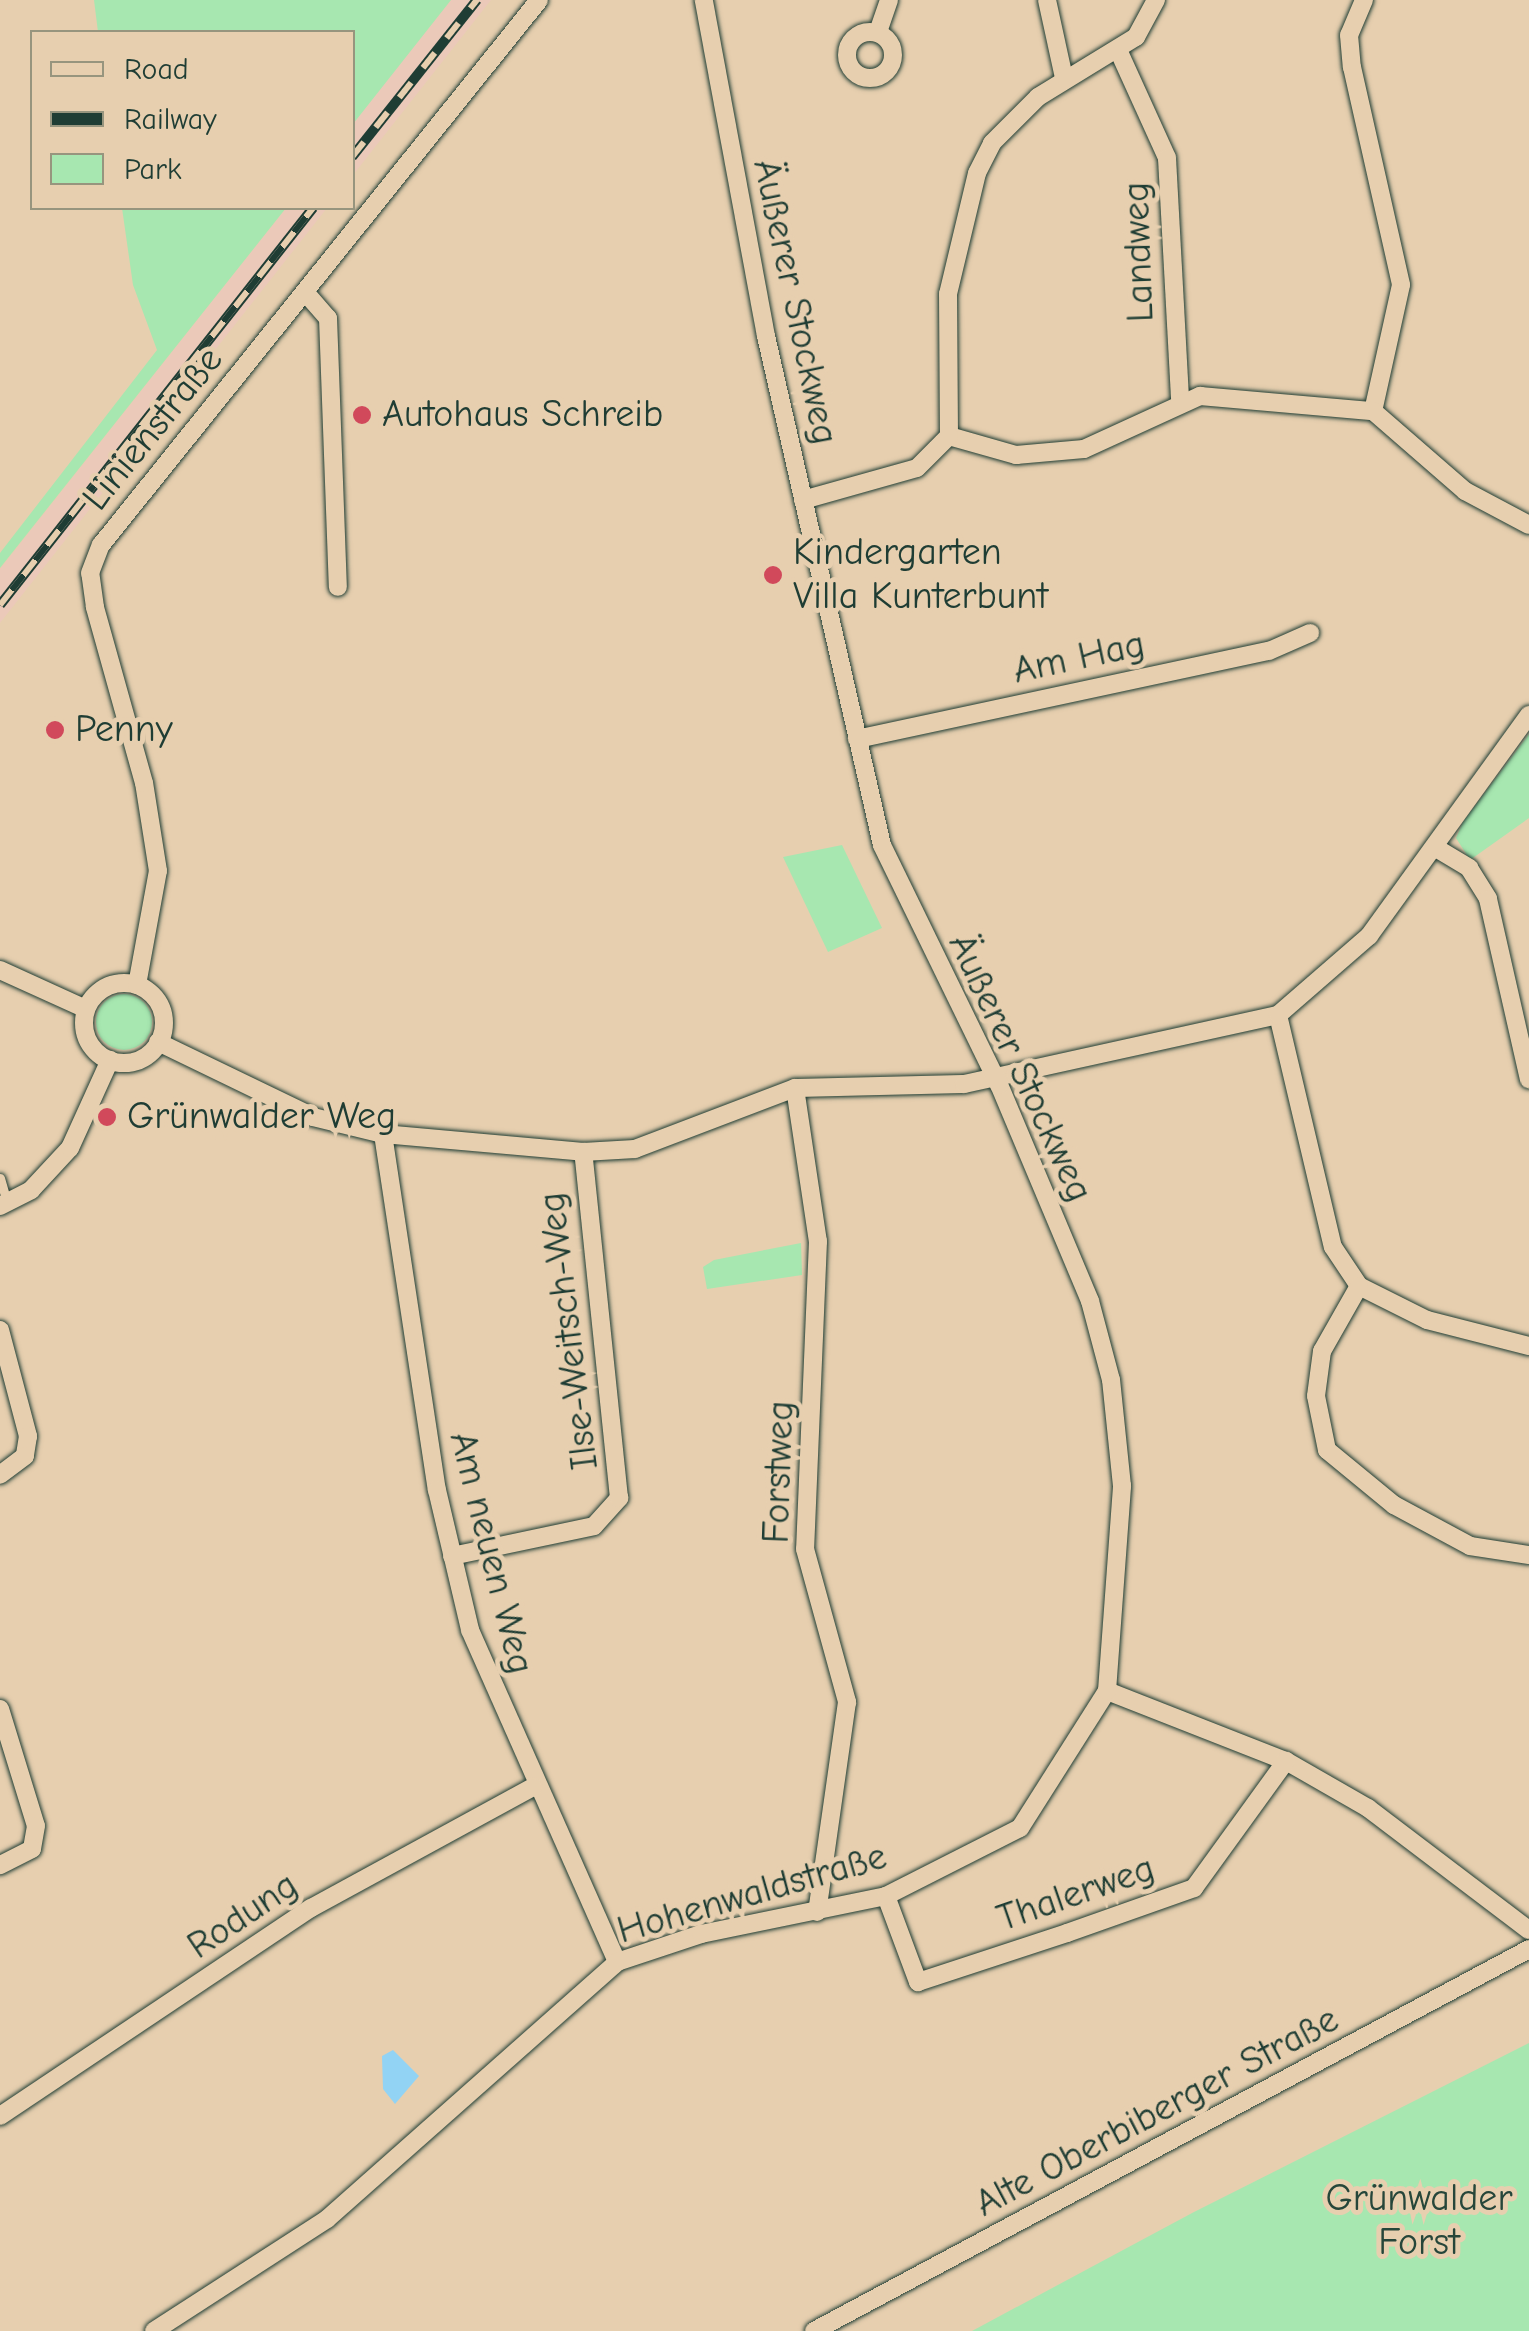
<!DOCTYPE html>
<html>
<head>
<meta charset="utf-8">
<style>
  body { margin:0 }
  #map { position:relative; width:1529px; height:2331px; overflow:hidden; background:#e7cfaf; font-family:"Comic Neue",sans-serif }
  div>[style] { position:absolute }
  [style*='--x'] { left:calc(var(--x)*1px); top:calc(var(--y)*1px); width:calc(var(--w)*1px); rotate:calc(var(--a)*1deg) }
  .built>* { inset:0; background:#ebc9b9 }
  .green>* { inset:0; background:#a7e7b0 }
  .round { border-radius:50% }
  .water>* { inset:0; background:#92d3f4 }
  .roads { filter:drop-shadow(0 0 2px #1f3d34) drop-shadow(0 0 2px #1f3d34) }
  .lane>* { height:9px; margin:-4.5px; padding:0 4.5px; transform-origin:4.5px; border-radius:4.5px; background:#e7cfaf }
  .street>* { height:18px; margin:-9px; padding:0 9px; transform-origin:9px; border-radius:9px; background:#e7cfaf }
  .street>.ring { margin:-9px; padding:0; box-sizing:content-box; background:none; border:18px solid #e7cfaf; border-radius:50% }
  .rail>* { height:10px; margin-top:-5px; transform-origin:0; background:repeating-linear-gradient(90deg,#e7cfaf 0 19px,#1f3d34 0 38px); box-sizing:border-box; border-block:2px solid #1f3d34 }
  .dots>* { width:28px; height:28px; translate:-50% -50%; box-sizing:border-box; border:5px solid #e7cfaf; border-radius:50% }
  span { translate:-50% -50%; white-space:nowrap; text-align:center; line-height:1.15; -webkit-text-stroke:10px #e7cfaf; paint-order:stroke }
  .street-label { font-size:38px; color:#1f3d34 }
  .poi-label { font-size:38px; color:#1f3d34 }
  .left { translate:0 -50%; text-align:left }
  .park-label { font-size:38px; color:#26463a }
  .legend { position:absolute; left:30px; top:30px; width:325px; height:180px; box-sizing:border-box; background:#e7cfaf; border:2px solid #97957e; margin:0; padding:12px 18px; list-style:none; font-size:30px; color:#1f3d34 }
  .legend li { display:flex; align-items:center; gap:20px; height:50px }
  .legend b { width:50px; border:2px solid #97957e }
</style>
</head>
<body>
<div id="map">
  <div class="built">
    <i style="clip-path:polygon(451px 0,491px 0,353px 175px,353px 123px)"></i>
    <i style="clip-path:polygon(286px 208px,327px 208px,0 623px,0 569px)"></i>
  </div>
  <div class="green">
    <i style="clip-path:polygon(94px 0,451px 0,353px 124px,352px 32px,98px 32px)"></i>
    <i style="clip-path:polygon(122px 208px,286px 208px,0 568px,0 553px,157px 350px,133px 285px)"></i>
    <i style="clip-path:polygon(1529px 734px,1529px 818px,1470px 860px,1456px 838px,1463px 822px)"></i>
    <i style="clip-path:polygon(842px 845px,882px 928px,828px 952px,783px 857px)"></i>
    <i class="round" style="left:96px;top:994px;width:56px;height:56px"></i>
    <i style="clip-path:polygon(801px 1243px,802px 1275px,707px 1289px,703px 1267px,714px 1260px)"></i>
    <i style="clip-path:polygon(1529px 2043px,1529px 2331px,972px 2331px,1194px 2212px)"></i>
  </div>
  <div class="water">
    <i style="clip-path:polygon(393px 2050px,419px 2076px,395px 2104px,383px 2089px,382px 2056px)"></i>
  </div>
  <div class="roads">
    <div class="lane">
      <i style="--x:0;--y:1178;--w:26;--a:74"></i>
    </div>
    <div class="street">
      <i style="--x:1047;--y:0;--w:80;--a:77.7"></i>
      <i style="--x:1364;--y:0;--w:38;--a:113"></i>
      <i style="--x:1349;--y:35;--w:32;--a:85"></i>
      <i style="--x:1352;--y:67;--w:223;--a:77.3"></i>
      <i style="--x:1401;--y:285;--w:129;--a:102.5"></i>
      <i class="ring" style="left:847px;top:32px;width:28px;height:28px"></i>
      <i style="--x:878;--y:32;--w:34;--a:-71"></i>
      <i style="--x:1119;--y:52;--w:116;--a:65.6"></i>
      <i style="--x:1167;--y:158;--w:242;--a:86.9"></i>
      <i style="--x:305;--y:292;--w:35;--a:49"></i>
      <i style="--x:328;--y:318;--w:269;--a:87.9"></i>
      <i style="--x:949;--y:436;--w:70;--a:15.8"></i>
      <i style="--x:1016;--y:455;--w:68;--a:-5"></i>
      <i style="--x:1084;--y:449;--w:128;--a:-24.6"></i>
      <i style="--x:1200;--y:396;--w:174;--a:5"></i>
      <i style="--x:1373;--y:411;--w:122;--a:41"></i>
      <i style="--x:1465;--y:491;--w:72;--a:28"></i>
      <i style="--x:949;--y:436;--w:142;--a:-90.4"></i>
      <i style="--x:948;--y:294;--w:124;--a:-76.5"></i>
      <i style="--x:977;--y:173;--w:34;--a:-63"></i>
      <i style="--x:992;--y:143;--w:65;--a:-45"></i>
      <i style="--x:1038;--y:97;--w:115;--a:-31.5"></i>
      <i style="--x:1136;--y:37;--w:42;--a:-61.6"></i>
      <i style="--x:803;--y:500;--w:118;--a:-15.7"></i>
      <i style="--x:917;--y:468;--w:45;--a:-45"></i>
      <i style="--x:857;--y:739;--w:421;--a:-12.1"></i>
      <i style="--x:1269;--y:651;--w:45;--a:-23.7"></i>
      <i style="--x:1436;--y:848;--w:39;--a:31"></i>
      <i style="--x:1469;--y:868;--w:36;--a:58"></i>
      <i style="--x:1488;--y:899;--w:185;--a:77.2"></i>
      <i style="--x:0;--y:970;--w:94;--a:24.4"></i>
      <i class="ring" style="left:84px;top:983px;width:62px;height:62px"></i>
      <i style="--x:137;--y:985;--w:116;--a:-79.6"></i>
      <i style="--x:158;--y:871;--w:89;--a:-99"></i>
      <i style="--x:144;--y:783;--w:183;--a:-105.6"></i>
      <i style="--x:95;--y:607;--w:34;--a:-98"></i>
      <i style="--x:90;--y:573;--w:30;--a:-69"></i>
      <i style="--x:101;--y:545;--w:699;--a:-51.21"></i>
      <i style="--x:1278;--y:1015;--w:238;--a:76.7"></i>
      <i style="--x:1333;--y:1247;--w:47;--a:56.3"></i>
      <i style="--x:1359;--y:1286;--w:76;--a:26.6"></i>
      <i style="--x:1427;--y:1320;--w:105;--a:14.3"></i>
      <i style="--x:158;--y:1042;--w:172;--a:25.8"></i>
      <i style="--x:313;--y:1117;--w:72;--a:13.7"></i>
      <i style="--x:383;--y:1134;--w:201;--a:5.1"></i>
      <i style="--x:583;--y:1152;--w:52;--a:-3.3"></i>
      <i style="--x:635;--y:1149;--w:171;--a:-20.9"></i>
      <i style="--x:795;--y:1088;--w:169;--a:-1.4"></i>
      <i style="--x:964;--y:1084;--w:321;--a:-12.4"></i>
      <i style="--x:1278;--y:1015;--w:121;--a:-41"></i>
      <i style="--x:1369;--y:936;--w:273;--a:-54.1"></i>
      <i style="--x:795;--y:1088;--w:155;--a:81.5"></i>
      <i style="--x:818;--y:1241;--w:308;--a:92.4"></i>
      <i style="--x:805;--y:1549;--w:159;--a:74.6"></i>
      <i style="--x:847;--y:1702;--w:212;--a:98.1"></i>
      <i style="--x:383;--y:1134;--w:360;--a:81.4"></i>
      <i style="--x:437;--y:1490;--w:144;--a:76.7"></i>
      <i style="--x:470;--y:1630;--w:363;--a:66.1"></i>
      <i style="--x:0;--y:1206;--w:35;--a:-27"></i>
      <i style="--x:31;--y:1190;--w:57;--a:-47.1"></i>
      <i style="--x:70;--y:1148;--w:97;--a:-65.6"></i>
      <i style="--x:1359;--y:1286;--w:75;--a:119.6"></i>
      <i style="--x:1322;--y:1351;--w:45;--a:97.6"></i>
      <i style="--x:1316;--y:1396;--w:55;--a:78.5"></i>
      <i style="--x:1327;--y:1450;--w:87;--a:39.4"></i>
      <i style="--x:1394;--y:1505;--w:86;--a:28.3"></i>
      <i style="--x:1470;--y:1546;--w:60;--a:8.7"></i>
      <i style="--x:0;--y:1330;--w:110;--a:75.2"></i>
      <i style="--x:28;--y:1436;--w:20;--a:99"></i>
      <i style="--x:25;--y:1456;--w:31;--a:143"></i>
      <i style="--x:452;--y:1556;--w:145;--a:-11.9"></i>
      <i style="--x:594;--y:1526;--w:38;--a:-48"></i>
      <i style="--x:619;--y:1498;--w:348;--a:-95.9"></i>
      <i style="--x:1107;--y:1691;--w:192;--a:21.4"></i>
      <i style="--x:1286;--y:1761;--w:95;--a:29.8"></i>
      <i style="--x:1368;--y:1808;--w:202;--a:37.2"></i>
      <i style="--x:0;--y:1709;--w:122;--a:72.9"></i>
      <i style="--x:36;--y:1826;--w:23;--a:100"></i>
      <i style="--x:32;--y:1849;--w:36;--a:153"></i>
      <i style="--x:886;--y:1896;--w:92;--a:69.6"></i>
      <i style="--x:918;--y:1982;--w:157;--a:-18.2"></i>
      <i style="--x:1067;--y:1933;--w:135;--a:-19.5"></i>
      <i style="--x:1194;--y:1888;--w:157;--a:-54.1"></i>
      <i style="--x:0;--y:2116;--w:374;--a:-33.8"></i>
      <i style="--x:311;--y:1908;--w:253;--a:-28.6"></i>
      <i style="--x:154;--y:2331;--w:206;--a:-32.9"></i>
      <i style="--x:327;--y:2219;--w:387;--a:-41.5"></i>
      <i style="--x:617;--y:1962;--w:89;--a:-18.4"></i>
      <i style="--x:701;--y:1934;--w:189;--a:-11.6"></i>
      <i style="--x:886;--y:1896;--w:150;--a:-26.9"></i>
      <i style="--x:1020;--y:1828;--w:162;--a:-57.6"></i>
      <i style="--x:1107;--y:1691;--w:206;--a:-85.8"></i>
      <i style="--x:1122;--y:1486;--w:107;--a:-95.9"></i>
      <i style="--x:1111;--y:1380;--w:82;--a:-104.9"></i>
      <i style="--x:1090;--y:1301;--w:234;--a:-112.8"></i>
      <i style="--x:999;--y:1085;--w:267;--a:-116"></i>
      <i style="--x:882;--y:845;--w:522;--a:-102.84"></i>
      <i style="--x:766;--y:336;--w:342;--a:-100.5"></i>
      <i style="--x:814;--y:2331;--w:811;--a:-28.11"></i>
    </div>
  </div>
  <div class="rail">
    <i style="--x:352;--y:157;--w:201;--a:-51.5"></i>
    <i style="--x:0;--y:605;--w:506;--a:-51.75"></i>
  </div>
  <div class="dots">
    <i style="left:362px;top:415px;background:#d1495b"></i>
    <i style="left:773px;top:575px;background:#d1495b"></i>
    <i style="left:55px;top:730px;background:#d1495b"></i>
    <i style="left:107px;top:1117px;background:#d1495b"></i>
  </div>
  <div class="street-label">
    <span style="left:1139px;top:252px;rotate:-92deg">Landweg</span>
    <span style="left:795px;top:302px;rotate:78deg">Äußerer Stockweg</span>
    <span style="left:153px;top:429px;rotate:-51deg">Linienstraße</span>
    <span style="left:1079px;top:658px;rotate:-12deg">Am Hag</span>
    <span style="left:1020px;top:1068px;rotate:65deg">Äußerer Stockweg</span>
    <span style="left:569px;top:1331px;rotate:-97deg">Ilse-Weitsch-Weg</span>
    <span style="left:779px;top:1472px;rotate:-88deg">Forstweg</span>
    <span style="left:491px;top:1553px;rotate:76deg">Am neuen Weg</span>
    <span style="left:752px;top:1894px;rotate:-16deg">Hohenwaldstraße</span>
    <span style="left:1076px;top:1894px;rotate:-19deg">Thalerweg</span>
    <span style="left:243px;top:1916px;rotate:-34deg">Rodung</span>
    <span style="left:1157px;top:2112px;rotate:-28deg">Alte Oberbiberger Straße</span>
  </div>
  <div class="poi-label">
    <span class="left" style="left:382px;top:415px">Autohaus Schreib</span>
    <span class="left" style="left:793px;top:575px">Kindergarten<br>Villa Kunterbunt</span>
    <span class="left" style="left:75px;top:730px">Penny</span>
    <span class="left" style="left:127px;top:1117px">Grünwalder Weg</span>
  </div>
  <div class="park-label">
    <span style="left:1419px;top:2221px">Grünwalder<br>Forst</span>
  </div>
  <ul class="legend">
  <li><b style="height:12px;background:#e7cfaf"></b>Road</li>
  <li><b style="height:12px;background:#1f3d34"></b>Railway</li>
  <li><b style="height:28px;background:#a7e7b0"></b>Park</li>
  </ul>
</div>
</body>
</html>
